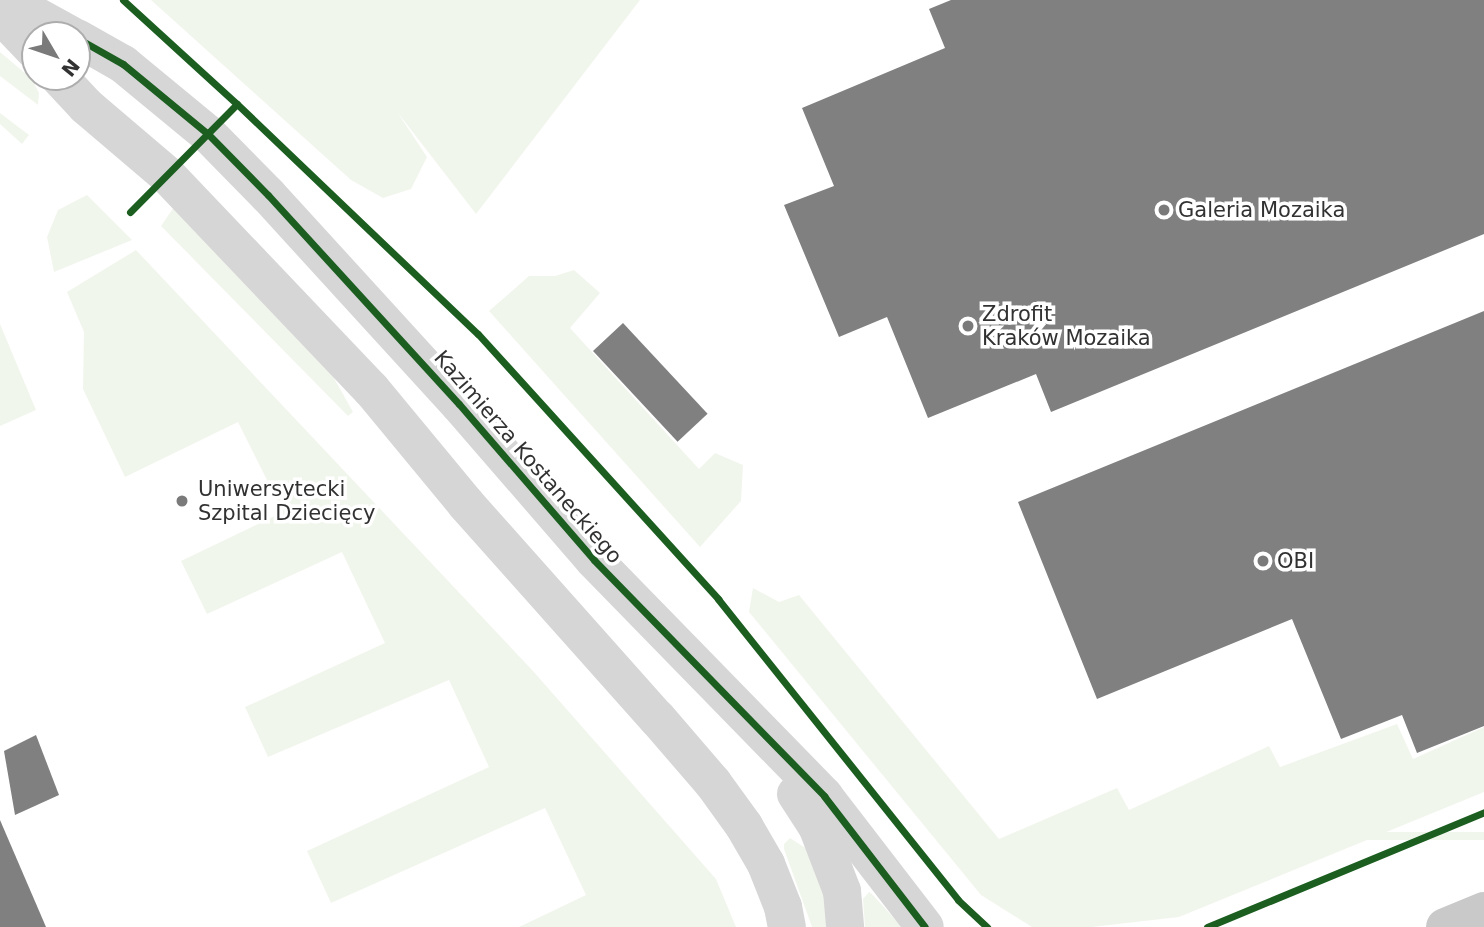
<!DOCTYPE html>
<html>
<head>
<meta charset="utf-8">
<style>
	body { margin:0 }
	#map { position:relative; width:1484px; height:927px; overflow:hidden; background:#fff; font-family:"DejaVu Sans",sans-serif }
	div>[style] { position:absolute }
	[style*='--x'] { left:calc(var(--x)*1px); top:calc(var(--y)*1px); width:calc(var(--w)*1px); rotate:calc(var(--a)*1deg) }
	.green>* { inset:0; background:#f1f6ed; transform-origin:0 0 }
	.building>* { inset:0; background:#808080; transform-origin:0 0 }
	.minor>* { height:38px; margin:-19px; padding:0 19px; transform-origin:19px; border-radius:19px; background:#d6d6d6 }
	.primary>* { height:38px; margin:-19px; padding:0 19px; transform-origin:19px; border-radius:19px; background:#c9c9c9 }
	.cycleway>* { height:7px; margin:-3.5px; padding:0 3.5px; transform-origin:3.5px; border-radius:3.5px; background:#1b5e20 }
	.dots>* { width:19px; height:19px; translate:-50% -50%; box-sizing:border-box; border:4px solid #fff; border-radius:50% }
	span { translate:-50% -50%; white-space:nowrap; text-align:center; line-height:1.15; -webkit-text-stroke:7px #fff; paint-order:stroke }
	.poi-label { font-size:21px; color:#323232 }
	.left { translate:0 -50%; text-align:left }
	.street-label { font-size:21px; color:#323232 }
	.north { position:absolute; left:21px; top:21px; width:70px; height:70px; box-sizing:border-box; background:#fff; border:2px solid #adadad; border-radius:50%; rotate:129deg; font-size:19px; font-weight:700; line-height:28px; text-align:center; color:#323232 }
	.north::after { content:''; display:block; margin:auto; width:24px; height:32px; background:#7a7a7a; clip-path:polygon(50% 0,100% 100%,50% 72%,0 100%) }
</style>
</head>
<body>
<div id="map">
	<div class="green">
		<i style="clip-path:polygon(151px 0,640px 0,476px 214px,398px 113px,427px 157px,411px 189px,383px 198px,351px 180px)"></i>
		<i style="clip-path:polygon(0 52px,32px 79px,39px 93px,38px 105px,0 76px)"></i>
		<i style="clip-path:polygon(0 113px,29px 135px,22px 144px,0 124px)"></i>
		<i style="clip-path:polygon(87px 195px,132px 240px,54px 272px,47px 237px,58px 210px)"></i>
		<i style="clip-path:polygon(174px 207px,316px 346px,353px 412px,348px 416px,161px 226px)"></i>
		<i style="clip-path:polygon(136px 250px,533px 671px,716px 879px,736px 927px,519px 927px,586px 895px,545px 808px,331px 903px,307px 851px,489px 767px,449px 680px,268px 757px,245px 707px,385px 643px,342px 552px,207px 614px,181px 561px,283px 512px,238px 422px,125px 477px,83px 389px,84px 332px,67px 292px)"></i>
		<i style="clip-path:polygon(574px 270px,600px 293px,570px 328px,699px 469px,715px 453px,743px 465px,741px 501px,700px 547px,489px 311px,529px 276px,555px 276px)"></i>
		<i style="clip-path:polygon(0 324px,36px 410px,0 426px)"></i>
		<i style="clip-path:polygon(753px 588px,779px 602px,799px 595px,999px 839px,1117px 788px,1129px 810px,1269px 746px,1280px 767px,1397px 724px,1413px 759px,1484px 727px,1484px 792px,1179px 917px,1092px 927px,1032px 927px,981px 895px,749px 612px)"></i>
		<i style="left:1484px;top:832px;width:8px;height:244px;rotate:90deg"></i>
		<i style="clip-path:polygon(790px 838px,807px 849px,820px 878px,831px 927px,812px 927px,784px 849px,784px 844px)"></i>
		<i style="clip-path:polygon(869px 892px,872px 894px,902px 927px,865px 927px,863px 899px)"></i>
	</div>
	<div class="building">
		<i style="clip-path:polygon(951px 0,1484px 0,1484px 234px,1051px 412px,1036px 374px,928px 418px,887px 317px,839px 337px,784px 205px,834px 186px,802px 108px,945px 48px,929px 9px)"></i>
		<i style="clip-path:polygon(1484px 311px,1484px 726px,1417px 753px,1402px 715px,1341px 739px,1292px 619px,1097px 699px,1018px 502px)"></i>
		<i style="left:623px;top:323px;width:124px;height:41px;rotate:47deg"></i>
		<i style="clip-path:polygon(36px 735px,59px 795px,15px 815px,4px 751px)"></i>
		<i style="clip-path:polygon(0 820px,46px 927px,0 927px)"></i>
	</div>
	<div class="minor">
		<i style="--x:7;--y:0;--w:73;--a:28.7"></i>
		<i style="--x:0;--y:14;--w:51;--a:46.6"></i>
		<i style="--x:77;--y:38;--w:53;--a:29.5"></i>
		<i style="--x:123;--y:64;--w:110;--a:39.5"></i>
		<i style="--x:208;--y:134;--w:86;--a:45.5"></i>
		<i style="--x:268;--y:195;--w:283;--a:47.6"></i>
		<i style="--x:459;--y:404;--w:206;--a:49.1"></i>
		<i style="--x:594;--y:560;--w:330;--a:45.7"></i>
		<i style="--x:824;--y:796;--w:165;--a:52.4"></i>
		<i style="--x:59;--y:77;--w:40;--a:47"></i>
		<i style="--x:86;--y:106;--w:106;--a:40.4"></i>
		<i style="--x:167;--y:175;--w:296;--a:46.4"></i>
		<i style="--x:371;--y:389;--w:149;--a:50.4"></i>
		<i style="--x:466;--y:504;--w:287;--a:48.3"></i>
		<i style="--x:657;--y:718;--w:86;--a:49.3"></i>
		<i style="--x:713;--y:783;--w:53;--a:54.2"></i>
		<i style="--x:744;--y:826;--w:44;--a:59.9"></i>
		<i style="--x:766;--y:864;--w:46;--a:68.4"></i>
		<i style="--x:783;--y:907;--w:20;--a:79"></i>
		<i style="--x:796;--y:794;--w:38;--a:57"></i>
		<i style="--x:817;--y:826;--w:70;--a:69"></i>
		<i style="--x:842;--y:891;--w:36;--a:85"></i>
	</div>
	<div class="primary">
		<i style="--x:1445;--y:927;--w:42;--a:-22.3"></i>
	</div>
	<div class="cycleway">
		<i style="--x:123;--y:0;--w:154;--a:42.4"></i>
		<i style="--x:237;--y:104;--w:333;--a:43.7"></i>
		<i style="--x:478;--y:334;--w:358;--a:47.8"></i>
		<i style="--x:718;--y:599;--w:385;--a:51.4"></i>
		<i style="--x:958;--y:900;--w:40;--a:43"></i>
		<i style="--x:77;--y:38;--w:53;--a:29.5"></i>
		<i style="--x:123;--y:64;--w:110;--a:39.5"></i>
		<i style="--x:208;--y:134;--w:86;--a:45.5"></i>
		<i style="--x:268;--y:195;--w:283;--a:47.6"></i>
		<i style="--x:459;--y:404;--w:206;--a:49.1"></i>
		<i style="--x:594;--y:560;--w:330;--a:45.7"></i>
		<i style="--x:824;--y:796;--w:165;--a:52.4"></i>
		<i style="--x:130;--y:212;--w:152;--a:-45.3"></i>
		<i style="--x:1207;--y:927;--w:300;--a:-22.5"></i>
	</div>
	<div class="dots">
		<i style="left:1164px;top:210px;background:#7a7a7a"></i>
		<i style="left:968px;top:326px;background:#7a7a7a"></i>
		<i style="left:182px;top:501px;background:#7a7a7a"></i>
		<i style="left:1263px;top:561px;background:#7a7a7a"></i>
	</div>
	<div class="poi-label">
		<span class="left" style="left:1178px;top:210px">Galeria Mozaika</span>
		<span class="left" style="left:982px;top:326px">Zdrofit<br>Kraków Mozaika</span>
		<span class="left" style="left:198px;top:501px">Uniwersytecki<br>Szpital Dziecięcy</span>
		<span class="left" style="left:1277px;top:561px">OBI</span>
	</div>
	<div class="street-label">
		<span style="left:528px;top:457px;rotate:49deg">Kazimierza Kostaneckiego</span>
	</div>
	<div class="north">N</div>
</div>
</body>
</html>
